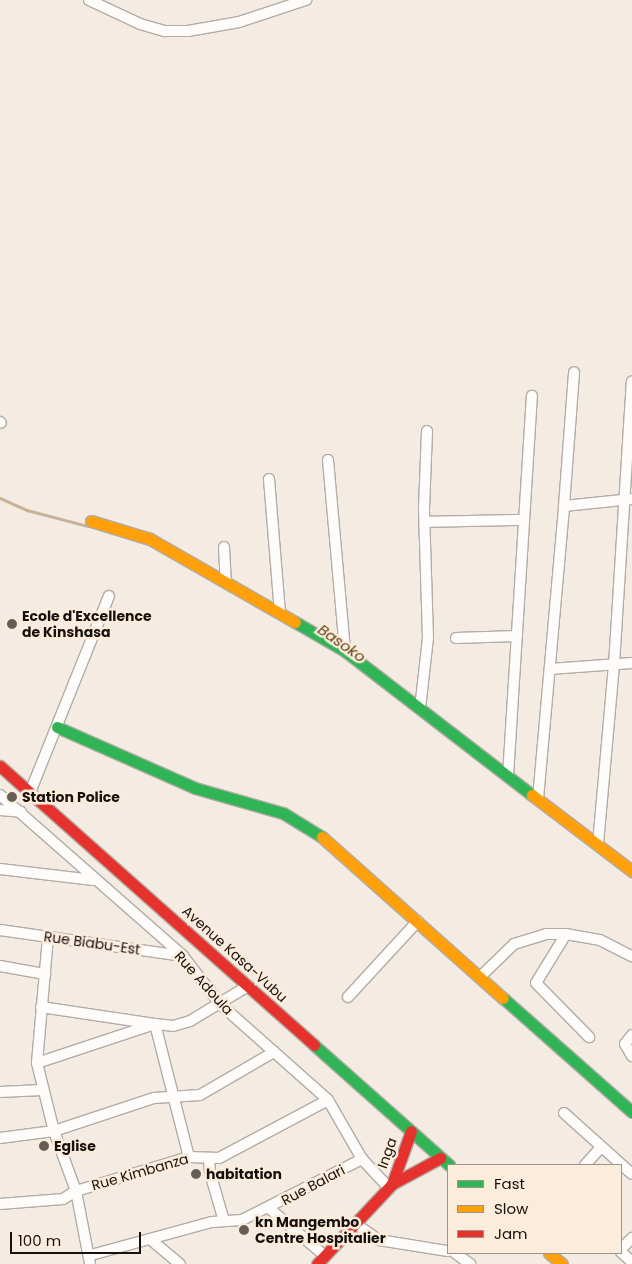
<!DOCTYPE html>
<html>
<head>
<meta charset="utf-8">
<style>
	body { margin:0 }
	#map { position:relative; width:632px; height:1264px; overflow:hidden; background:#f4ece3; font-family:Poppins,sans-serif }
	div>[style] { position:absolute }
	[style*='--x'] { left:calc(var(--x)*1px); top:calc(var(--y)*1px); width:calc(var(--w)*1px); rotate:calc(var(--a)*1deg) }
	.stream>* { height:2.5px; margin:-1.25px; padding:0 1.25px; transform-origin:1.25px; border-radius:1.25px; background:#c9b197 }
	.roads { filter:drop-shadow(1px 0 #b2aca5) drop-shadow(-1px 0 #b2aca5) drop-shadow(0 1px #b2aca5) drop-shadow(0 -1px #b2aca5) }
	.street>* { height:10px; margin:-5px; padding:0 5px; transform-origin:5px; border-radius:5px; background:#fdfcfb }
	.fast>* { height:11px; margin:-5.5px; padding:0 5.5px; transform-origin:5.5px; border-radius:5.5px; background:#30b455 }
	.slow>* { height:11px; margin:-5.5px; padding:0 5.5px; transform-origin:5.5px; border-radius:5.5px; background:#ff9f0a }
	.jam>* { height:11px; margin:-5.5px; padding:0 5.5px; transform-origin:5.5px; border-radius:5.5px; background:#e5322d }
	.dots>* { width:14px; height:14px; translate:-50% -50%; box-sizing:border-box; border:2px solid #fbecdc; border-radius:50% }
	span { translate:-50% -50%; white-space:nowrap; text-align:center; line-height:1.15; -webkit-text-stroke:5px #fbecdc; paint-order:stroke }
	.poi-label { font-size:14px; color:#16110c; font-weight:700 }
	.left { translate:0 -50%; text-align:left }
	.street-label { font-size:14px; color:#16110c }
	.water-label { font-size:15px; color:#5e3d14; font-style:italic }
	.legend { position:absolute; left:447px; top:1164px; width:175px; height:90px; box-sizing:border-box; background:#fbecdc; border:1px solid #9f9489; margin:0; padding:6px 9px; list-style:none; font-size:15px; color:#16110c }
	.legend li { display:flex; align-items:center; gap:10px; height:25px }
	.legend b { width:25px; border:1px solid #9f9489 }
	.scale { position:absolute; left:10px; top:1232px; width:131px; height:22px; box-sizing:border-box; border:2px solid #16110c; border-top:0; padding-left:6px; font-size:15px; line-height:18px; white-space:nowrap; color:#16110c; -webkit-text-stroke:4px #fbecdc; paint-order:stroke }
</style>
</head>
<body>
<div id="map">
	<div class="stream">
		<i style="--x:0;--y:498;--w:30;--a:24"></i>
		<i style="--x:27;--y:510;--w:63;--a:14.7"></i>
	</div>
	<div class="roads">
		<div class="street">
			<i style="--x:89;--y:0;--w:56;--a:25.2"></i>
			<i style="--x:140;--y:24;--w:26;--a:16"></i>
			<i style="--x:165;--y:31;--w:23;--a:0"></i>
			<i style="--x:188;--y:31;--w:52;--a:-10"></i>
			<i style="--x:239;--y:22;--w:71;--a:-18.2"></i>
			<i style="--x:0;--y:422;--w:1;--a:45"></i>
			<i style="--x:328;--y:460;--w:192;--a:84.9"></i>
			<i style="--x:269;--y:479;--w:134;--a:85.3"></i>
			<i style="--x:564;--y:506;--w:134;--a:-85.7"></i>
			<i style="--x:425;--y:522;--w:97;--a:-1.2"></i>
			<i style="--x:224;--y:547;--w:34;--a:87"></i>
			<i style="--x:456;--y:638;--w:61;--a:-1.9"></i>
			<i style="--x:550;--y:669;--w:82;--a:-4.2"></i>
			<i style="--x:420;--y:709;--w:71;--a:-83.6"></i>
			<i style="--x:428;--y:638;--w:129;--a:-91.8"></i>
			<i style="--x:424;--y:509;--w:78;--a:-87.8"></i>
			<i style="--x:508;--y:776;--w:381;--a:-86.4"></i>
			<i style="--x:31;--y:790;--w:209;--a:-68.1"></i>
			<i style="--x:0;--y:795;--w:244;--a:41.3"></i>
			<i style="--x:183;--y:956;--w:61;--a:52.4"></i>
			<i style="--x:220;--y:1004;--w:144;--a:41.6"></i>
			<i style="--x:328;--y:1100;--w:68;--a:60"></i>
			<i style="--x:362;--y:1159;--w:40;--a:47"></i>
			<i style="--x:538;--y:799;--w:294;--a:-84.9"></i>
			<i style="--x:564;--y:506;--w:68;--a:-5.9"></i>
			<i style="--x:0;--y:810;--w:21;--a:5"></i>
			<i style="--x:598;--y:844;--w:180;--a:-84.9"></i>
			<i style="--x:614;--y:665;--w:284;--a:-86.4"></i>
			<i style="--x:0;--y:869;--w:94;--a:6.7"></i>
			<i style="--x:0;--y:930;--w:184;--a:8.1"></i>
			<i style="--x:566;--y:934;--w:57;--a:121.5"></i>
			<i style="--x:536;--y:983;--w:76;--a:45.5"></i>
			<i style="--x:48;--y:937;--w:126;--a:95"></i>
			<i style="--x:37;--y:1063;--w:70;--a:76"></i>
			<i style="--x:54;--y:1131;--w:64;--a:69.9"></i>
			<i style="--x:76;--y:1191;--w:74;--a:79.1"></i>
			<i style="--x:0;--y:966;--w:46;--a:10.1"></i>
			<i style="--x:481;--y:976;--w:46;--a:-44.1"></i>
			<i style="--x:514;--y:944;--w:34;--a:-17"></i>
			<i style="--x:546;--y:934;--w:20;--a:0"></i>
			<i style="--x:566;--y:934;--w:35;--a:10"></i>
			<i style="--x:600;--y:940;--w:36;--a:27"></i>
			<i style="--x:348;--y:997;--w:103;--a:-47.4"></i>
			<i style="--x:41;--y:1007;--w:115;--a:8.5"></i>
			<i style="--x:155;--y:1024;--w:137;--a:75.7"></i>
			<i style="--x:632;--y:1035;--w:11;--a:128"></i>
			<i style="--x:625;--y:1044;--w:14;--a:60"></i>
			<i style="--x:37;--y:1063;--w:124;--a:-18.3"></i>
			<i style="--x:155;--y:1024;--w:18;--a:6"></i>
			<i style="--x:173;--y:1026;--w:18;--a:-16"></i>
			<i style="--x:190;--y:1021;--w:68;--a:-31.1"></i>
			<i style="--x:0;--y:1092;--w:42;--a:-2.7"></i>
			<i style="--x:564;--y:1113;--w:91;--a:41.9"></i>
			<i style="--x:0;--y:1138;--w:54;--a:-7.4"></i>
			<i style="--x:54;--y:1131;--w:105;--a:-18.3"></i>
			<i style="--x:154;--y:1098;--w:46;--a:-3.7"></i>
			<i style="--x:200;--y:1095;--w:86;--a:-30.2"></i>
			<i style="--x:209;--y:1158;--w:15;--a:86"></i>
			<i style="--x:210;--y:1173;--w:50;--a:73.7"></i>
			<i style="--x:585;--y:1165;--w:24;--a:-48"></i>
			<i style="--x:0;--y:1204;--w:63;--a:-4.5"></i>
			<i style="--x:63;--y:1199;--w:15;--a:-32"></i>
			<i style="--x:76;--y:1191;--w:118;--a:-16.7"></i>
			<i style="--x:189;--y:1157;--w:30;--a:2"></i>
			<i style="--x:219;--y:1158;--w:123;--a:-28"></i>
			<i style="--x:270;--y:1209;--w:72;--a:40.5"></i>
			<i style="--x:356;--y:1224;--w:28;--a:35"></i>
			<i style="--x:379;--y:1240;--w:70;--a:9.1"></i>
			<i style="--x:150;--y:1239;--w:39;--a:40"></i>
			<i style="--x:621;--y:1249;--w:16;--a:-45"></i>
			<i style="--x:621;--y:1252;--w:15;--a:42"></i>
			<i style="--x:455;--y:1253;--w:19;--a:36"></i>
			<i style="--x:91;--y:1255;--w:125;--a:-15.3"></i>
			<i style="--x:212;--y:1222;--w:30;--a:-4"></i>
			<i style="--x:242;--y:1220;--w:135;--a:-26.9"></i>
		</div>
		<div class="fast">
			<i style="--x:295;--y:622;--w:58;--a:30.1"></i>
			<i style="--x:345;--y:651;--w:236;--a:37.6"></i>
			<i style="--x:57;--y:727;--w:151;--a:23.8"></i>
			<i style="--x:195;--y:788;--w:91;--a:15.9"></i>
			<i style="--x:283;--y:813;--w:46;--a:31.6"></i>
			<i style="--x:503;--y:998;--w:172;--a:41.5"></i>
			<i style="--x:314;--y:1045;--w:181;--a:41.6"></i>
		</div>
		<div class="slow">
			<i style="--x:91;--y:521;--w:62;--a:17"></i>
			<i style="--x:150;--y:539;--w:167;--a:29.8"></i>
			<i style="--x:532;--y:795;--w:126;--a:37.2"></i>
			<i style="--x:322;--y:837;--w:242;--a:41.7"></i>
			<i style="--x:549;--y:1253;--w:17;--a:40"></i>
		</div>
		<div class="jam">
			<i style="--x:0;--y:766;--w:420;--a:41.6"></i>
			<i style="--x:392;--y:1184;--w:56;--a:-70.3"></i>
			<i style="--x:317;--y:1264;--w:110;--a:-46.8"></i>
			<i style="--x:392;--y:1184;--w:55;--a:-28.4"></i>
		</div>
	</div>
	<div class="dots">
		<i style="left:12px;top:624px;background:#645e57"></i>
		<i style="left:12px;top:797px;background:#645e57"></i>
		<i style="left:44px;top:1146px;background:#645e57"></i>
		<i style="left:196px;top:1174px;background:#645e57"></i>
		<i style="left:244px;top:1230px;background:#645e57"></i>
	</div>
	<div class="poi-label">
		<span class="left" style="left:22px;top:624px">Ecole d'Excellence<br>de Kinshasa</span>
		<span class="left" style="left:22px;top:797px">Station Police</span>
		<span class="left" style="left:54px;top:1146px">Eglise</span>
		<span class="left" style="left:206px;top:1174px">habitation</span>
		<span class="left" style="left:255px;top:1230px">kn Mangembo<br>Centre Hospitalier</span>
	</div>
	<div class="street-label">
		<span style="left:92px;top:943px;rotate:8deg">Rue Biabu-Est</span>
		<span style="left:235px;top:954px;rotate:42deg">Avenue Kasa-Vubu</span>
		<span style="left:204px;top:983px;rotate:48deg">Rue Adoula</span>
		<span style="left:387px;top:1153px;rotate:-70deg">Inga</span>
		<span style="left:140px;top:1172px;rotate:-16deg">Rue Kimbanza</span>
		<span style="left:313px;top:1185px;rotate:-28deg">Rue Balari</span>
	</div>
	<div class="water-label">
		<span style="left:342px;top:643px;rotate:35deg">Basoko</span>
	</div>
	<ul class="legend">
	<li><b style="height:6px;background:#30b455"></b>Fast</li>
	<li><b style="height:6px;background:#ff9f0a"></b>Slow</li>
	<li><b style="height:6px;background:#e5322d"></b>Jam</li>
	</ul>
	<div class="scale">100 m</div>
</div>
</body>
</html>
